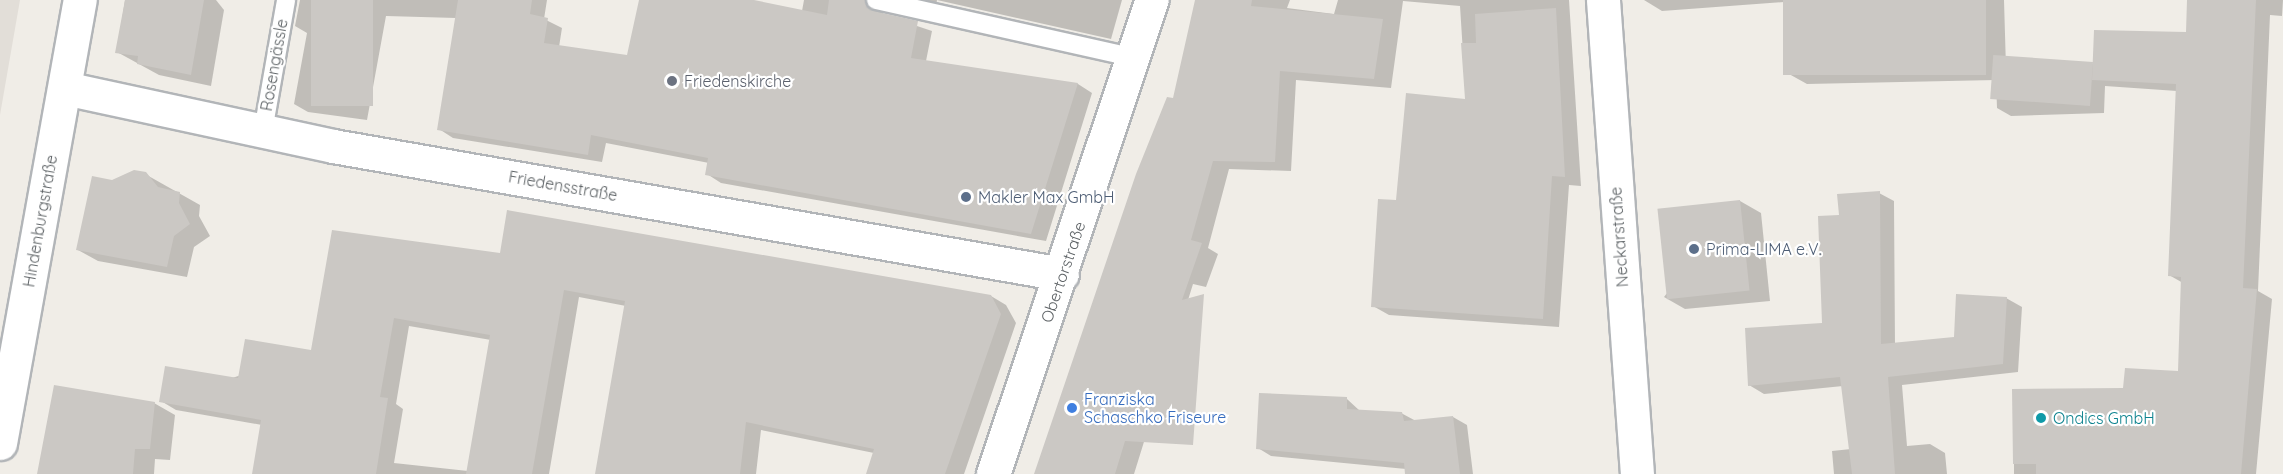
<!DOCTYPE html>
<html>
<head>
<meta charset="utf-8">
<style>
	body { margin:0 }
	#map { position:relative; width:2283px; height:474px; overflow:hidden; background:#f0ede7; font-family:Quicksand,sans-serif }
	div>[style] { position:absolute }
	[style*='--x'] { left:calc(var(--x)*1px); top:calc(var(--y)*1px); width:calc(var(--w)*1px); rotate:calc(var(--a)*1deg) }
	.education>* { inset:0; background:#e2ded8 }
	.shadow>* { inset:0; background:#0003 }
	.building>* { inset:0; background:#cbc8c4; transform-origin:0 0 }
	.roads { filter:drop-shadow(2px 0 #b2b5b8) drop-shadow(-2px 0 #b2b5b8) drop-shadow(0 2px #b2b5b8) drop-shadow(0 -2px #b2b5b8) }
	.service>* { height:18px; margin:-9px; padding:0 9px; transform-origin:9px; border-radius:9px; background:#fff }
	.minor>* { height:33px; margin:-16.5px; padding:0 16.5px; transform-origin:16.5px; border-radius:16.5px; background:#fff }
	.tertiary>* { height:33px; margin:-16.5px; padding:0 16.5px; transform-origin:16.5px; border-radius:16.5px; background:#fff }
	.dots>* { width:16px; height:16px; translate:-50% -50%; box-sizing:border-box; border:3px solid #fff; border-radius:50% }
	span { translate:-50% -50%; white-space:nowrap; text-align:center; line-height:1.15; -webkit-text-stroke:4.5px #fff; paint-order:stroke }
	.street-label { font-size:16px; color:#5e6366 }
	.worship-label { font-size:16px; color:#5b616d }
	.left { translate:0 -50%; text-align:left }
	.service-label { font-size:16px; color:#4e5e75 }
	.shop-label { font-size:16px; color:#366cbe }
	.culture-label { font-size:16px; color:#0d838f }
</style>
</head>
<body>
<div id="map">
	<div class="education">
		<i style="clip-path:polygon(0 0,20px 0,0 115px)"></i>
	</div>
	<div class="shadow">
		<i style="clip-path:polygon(125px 0,216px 0,224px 10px,211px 86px,159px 75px,117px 52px)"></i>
		<i style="clip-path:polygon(300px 0,547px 0,544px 19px,562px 28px,559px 47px,628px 57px,641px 0,746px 0,802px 11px,804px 0,885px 0,879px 6px,884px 15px,932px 31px,926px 61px,1078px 84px,1092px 93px,1046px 241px,721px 183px,707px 174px,709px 163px,606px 143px,602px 162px,453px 138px,439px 129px,456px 18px,386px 16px,367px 120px,308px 112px,294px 104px,307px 33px,295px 26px)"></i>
		<i style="clip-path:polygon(906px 0,937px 0,936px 6px)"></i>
		<i style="clip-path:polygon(937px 0,1122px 0,1111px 39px)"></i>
		<i style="clip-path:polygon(1196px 0,1290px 0,1287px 8px,1334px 14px,1338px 0,1569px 0,1581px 186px,1569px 185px,1559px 327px,1389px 315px,1373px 306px,1398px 201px,1466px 101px,1460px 6px,1403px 1px,1391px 88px,1296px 80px,1291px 171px,1229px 169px,1208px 248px,1218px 254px,1206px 287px,1193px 284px,1134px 474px,1038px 474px,1175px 99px)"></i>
		<i style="clip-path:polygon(1644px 0,2004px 0,2006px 68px,2092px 64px,2187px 33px,2189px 0,2283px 0,2282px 16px,2270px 15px,2258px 291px,2272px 299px,2256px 474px,2014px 474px,2014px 390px,2125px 390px,2179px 373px,2183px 283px,2169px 275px,2177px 91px,2105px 86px,2104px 113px,2011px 116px,1997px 108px,1996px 80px,1807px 84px,1789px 74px,1784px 2px,1662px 11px)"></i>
		<i style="clip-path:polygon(145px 174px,200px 205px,199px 216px,210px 236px,194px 247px,187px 277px,98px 261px,78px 250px,112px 181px)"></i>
		<i style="clip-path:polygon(1879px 193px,1894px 201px,1895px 345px,1956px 338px,2006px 298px,2022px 307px,2018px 372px,1902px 385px,1907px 446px,1930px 444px,1945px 453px,1947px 474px,1834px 474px,1832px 451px,1851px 449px,1843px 386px,1764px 394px,1749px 385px,1824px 324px,1840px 216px)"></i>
		<i style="clip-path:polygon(1740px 201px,1761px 213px,1770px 301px,1685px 309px,1664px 297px)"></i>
		<i style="clip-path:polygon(evenodd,501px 255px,991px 296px,1006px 305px,1016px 323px,964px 474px,867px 474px,874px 453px,761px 430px,756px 474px,597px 474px,626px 306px,579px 297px,549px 474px,254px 474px,262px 425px,176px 410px,161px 401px,312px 352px,501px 255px,409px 326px,491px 340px,468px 471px,394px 463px,403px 409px,396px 404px,409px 326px)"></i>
		<i style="clip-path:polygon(1347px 399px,1360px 411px,1401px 413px,1416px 421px,1453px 417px,1467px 425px,1473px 474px,1406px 474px,1406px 469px,1271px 456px,1258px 448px)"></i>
		<i style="clip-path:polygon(154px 403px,175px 415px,170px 460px,155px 459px,154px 474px,39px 474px)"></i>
	</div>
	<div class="building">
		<i style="clip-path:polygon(125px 0,204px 0,191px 75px,137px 64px,138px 56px,115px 53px)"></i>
		<i style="left:311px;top:0;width:62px;height:106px"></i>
		<i style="clip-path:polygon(458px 0,532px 0,530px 14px,548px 18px,544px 43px,627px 55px,639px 0,754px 0,827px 15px,829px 0,865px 0,873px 11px,918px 21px,911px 58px,1078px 83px,1031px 234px,705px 175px,708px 158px,591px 135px,588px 155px,437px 130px)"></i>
		<i style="clip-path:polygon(1195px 0,1252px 0,1251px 6px,1383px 19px,1374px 79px,1280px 71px,1275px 162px,1213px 161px,1191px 240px,1202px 243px,1182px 300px,1204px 294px,1193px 445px,1125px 441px,1115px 474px,1034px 474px,1136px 174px,1167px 97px,1173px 98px)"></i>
		<i style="left:1783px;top:0;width:203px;height:75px"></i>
		<i style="clip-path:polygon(2187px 0,2256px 0,2243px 288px,2257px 289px,2241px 474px,2036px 474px,2036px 464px,2013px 464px,2012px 389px,2123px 388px,2125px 368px,2178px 371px,2181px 277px,2168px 276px,2176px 84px,2092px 80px,2094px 30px,2186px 32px)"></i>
		<i style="clip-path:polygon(1556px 8px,1565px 177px,1552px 176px,1543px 319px,1371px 307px,1378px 199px,1396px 200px,1406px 93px,1465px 99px,1461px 43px,1476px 43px,1475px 14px)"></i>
		<i style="left:2093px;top:62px;width:44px;height:100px;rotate:94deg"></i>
		<i style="clip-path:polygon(134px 170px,146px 172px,158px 187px,180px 192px,179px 203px,190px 224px,174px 236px,167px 267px,76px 250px,92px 176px,112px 180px)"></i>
		<i style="clip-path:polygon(1880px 191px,1881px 344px,1954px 337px,1956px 294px,2007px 297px,2003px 364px,1888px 377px,1895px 474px,1852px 474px,1840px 377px,1748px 386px,1745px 328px,1822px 323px,1818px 216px,1839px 215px,1837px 194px)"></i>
		<i style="left:1740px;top:200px;width:91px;height:83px;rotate:84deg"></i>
		<i style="clip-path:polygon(507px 210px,991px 295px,1001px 314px,945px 474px,866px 474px,874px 449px,746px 422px,740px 474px,595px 474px,625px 301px,564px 290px,532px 474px,466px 474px,490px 335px,394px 318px,380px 397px,388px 398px,376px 474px,252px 474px,261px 420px,159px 402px,165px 366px,238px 378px,245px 339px,311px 350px,332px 230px,500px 253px)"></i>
		<i style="clip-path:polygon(54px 385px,155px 402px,150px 449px,135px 449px,133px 474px,37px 474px)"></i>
		<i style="clip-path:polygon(1259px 393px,1347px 397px,1347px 409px,1402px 412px,1404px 421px,1453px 416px,1460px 474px,1405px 474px,1404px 463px,1256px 449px)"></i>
	</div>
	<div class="roads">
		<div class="service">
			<i style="--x:876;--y:0;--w:265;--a:12.6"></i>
			<i style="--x:263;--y:131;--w:133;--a:-80"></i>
		</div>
		<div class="minor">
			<i style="--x:65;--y:88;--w:274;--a:12.2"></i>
			<i style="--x:333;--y:146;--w:740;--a:9.96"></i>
			<i style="--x:0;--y:443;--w:450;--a:-79.8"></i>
			<i style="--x:993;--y:474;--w:500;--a:-71.5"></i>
		</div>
		<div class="tertiary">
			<i style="--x:1603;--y:0;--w:475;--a:85.9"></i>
		</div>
	</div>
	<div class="dots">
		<i style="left:672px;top:81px;background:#6b7280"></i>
		<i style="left:966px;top:197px;background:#5c6f8a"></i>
		<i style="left:1694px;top:249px;background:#5c6f8a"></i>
		<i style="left:1072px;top:408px;background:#3f7fe0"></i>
		<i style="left:2041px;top:418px;background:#0f9aa8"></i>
	</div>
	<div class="street-label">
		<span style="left:274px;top:65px;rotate:-80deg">Rosengässle</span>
		<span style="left:563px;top:186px;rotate:10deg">Friedensstraße</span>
		<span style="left:40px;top:221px;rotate:-80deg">Hindenburgstraße</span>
		<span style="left:1619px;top:237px;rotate:-94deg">Neckarstraße</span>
		<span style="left:1063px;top:272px;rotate:-71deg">Obertorstraße</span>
	</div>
	<div class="worship-label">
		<span class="left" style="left:684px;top:81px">Friedenskirche</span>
	</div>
	<div class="service-label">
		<span class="left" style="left:978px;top:197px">Makler Max GmbH</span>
		<span class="left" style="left:1706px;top:249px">Prima-LIMA e.V.</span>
	</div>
	<div class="shop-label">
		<span class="left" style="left:1084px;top:408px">Franziska<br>Schaschko Friseure</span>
	</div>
	<div class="culture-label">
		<span class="left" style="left:2053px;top:418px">Ondics GmbH</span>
	</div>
</div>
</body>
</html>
